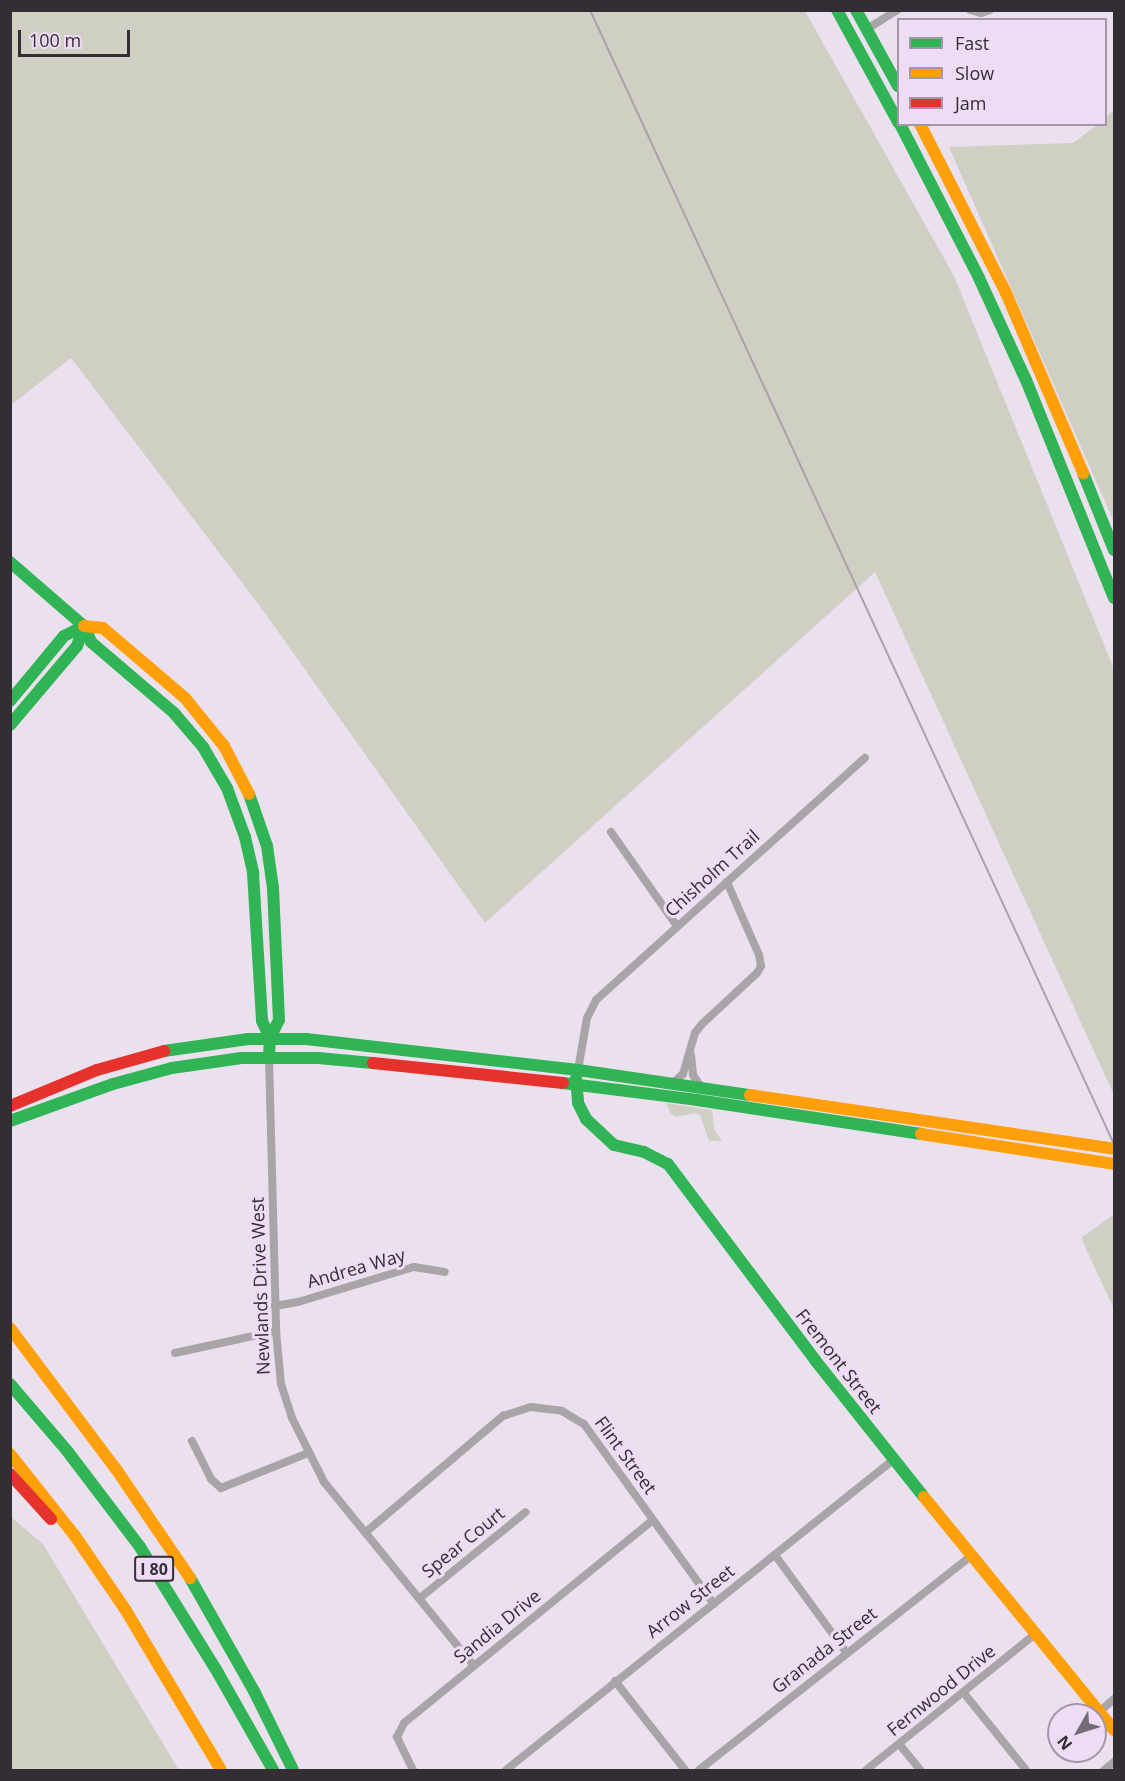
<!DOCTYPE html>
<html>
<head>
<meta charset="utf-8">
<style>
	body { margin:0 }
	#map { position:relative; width:1125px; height:1781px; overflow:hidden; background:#ebe1ee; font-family:"Open Sans",sans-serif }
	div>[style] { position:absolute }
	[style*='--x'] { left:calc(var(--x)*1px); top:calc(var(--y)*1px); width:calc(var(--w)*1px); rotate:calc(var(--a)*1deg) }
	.green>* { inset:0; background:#d0cfc4 }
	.street>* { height:8px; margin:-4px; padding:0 4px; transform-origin:4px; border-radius:4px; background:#aaa4a8 }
	.fast>* { height:12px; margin:-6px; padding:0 6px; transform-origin:6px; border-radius:6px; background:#30b455 }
	.slow>* { height:12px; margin:-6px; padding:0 6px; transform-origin:6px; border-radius:6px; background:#ff9f0a }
	.jam>* { height:12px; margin:-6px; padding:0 6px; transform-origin:6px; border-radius:6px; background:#e5322d }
	.rail>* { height:2px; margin:-1px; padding:0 1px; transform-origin:1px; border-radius:1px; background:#a9a2a8 }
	span { translate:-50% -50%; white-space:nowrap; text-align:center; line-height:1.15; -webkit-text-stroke:6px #eedbf4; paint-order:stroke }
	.shield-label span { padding:2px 4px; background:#eedbf4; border:2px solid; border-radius:4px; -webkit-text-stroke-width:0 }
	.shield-label { font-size:16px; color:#342d36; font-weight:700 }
	.street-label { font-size:18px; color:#342d36 }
	.frame { position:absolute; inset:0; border:12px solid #342d36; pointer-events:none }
	.legend { position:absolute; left:897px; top:18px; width:210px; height:108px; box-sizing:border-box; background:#eedbf4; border:2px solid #a495a8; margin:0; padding:8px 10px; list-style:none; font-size:18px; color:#342d36 }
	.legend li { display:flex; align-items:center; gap:12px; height:30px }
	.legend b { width:30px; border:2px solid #a495a8 }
	.north { position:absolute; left:1047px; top:1703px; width:60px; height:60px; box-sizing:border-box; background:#eedbf4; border:2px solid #a495a8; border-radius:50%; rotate:231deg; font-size:16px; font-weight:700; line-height:24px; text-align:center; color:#342d36 }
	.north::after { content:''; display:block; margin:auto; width:21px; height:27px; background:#746c76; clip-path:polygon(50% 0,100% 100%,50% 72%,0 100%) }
	.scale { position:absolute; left:18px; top:30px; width:112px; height:27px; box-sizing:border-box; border:3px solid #342d36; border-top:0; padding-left:8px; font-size:18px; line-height:21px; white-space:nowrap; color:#342d36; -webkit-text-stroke:4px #eedbf4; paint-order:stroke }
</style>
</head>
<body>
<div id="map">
	<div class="green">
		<i style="clip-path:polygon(11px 10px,805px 11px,954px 276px,1114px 669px,1114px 1095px,875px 572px,485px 923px,262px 609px,71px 358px,11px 405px)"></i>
		<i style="clip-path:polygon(1114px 110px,1114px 522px,949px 147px,1073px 143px,1097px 125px,1106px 124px,1106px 117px)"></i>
		<i style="clip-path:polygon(666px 1103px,712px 1110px,714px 1129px,722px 1141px,709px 1141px,700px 1115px,696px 1113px,676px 1117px,671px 1114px)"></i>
		<i style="clip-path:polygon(1114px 1214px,1114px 1309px,1081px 1238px)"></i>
		<i style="clip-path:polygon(11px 1517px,43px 1544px,179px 1770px,11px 1770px)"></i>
	</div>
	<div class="street">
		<i style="--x:970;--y:10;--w:11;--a:15"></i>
		<i style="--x:981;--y:13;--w:9;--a:-18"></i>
		<i style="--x:867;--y:29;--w:36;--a:-32"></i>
		<i style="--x:611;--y:832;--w:115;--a:54.9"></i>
		<i style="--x:691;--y:1055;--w:20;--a:84"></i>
		<i style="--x:693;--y:1075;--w:14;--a:56"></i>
		<i style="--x:269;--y:1057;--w:274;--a:88.5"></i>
		<i style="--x:276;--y:1331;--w:53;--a:84.6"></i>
		<i style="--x:281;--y:1384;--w:36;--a:72"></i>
		<i style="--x:292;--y:1418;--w:72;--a:63.4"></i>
		<i style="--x:324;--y:1482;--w:237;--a:50.8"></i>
		<i style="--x:578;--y:1070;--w:53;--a:-80.2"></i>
		<i style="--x:587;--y:1018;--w:20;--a:-63"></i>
		<i style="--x:596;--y:1000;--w:362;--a:-42"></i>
		<i style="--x:673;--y:1083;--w:13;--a:-42"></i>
		<i style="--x:683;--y:1074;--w:43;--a:-73.7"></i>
		<i style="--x:695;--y:1033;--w:11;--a:-52"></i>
		<i style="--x:702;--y:1024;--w:75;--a:-42.8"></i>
		<i style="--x:757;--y:973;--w:8;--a:-60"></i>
		<i style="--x:761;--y:966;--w:11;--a:-100"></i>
		<i style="--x:759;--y:955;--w:80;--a:-113.7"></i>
		<i style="--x:275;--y:1306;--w:23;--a:-10"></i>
		<i style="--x:298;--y:1302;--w:121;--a:-16.8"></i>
		<i style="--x:414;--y:1267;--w:31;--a:9"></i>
		<i style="--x:175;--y:1353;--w:103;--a:-12.3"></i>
		<i style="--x:192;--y:1441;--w:42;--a:63.4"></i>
		<i style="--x:211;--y:1479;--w:13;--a:42"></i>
		<i style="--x:221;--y:1488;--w:94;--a:-21.9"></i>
		<i style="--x:366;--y:1532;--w:180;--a:-40.3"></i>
		<i style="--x:503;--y:1416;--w:29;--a:-18"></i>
		<i style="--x:531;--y:1407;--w:31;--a:7"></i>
		<i style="--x:562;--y:1411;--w:26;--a:31"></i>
		<i style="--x:584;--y:1424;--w:222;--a:54.2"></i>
		<i style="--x:775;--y:1555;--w:120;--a:53.8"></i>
		<i style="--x:420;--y:1598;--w:136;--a:-39.1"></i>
		<i style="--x:615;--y:1681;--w:113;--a:51.8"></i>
		<i style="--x:963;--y:1692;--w:100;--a:51.1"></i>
		<i style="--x:1099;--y:1712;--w:20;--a:-41"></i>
		<i style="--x:900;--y:1745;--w:32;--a:51"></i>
		<i style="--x:413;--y:1770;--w:37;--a:-116"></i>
		<i style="--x:397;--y:1737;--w:16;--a:-63"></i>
		<i style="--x:404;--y:1723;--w:321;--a:-39.2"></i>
		<i style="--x:506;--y:1770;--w:497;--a:-38.7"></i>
		<i style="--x:699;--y:1770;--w:346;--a:-38.2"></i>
		<i style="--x:866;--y:1770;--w:217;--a:-38.8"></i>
		<i style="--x:1104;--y:1770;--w:13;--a:-39"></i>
	</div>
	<div class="fast">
		<i style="--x:837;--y:10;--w:128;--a:61.4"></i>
		<i style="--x:856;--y:10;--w:87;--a:61.1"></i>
		<i style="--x:900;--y:124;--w:173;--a:62.8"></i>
		<i style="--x:979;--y:278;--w:112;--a:65.3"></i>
		<i style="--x:1026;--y:380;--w:235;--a:68"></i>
		<i style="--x:1083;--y:473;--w:83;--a:68.1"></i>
		<i style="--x:10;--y:562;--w:98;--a:40.9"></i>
		<i style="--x:84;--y:626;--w:17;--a:66"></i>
		<i style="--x:91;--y:642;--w:109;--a:40.5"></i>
		<i style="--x:174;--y:713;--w:45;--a:49.5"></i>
		<i style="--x:203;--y:747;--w:48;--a:59.7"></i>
		<i style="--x:227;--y:788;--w:52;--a:69.8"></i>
		<i style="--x:245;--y:837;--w:37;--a:77"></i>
		<i style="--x:253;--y:873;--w:148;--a:86.5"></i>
		<i style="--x:262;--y:1021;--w:19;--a:65"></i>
		<i style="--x:270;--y:1038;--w:19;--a:93"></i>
		<i style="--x:10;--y:701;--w:85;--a:-50.3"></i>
		<i style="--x:64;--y:636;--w:22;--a:-27"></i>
		<i style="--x:10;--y:725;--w:104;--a:-49.7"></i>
		<i style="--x:77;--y:646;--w:21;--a:-71"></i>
		<i style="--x:249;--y:794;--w:55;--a:70.9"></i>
		<i style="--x:267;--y:846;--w:42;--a:81.9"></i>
		<i style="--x:273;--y:888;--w:132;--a:87.4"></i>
		<i style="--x:279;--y:1020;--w:20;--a:117"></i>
		<i style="--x:164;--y:1051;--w:85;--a:-8.1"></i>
		<i style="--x:248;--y:1039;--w:58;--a:0"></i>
		<i style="--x:306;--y:1039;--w:274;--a:6.5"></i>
		<i style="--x:578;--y:1070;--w:174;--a:8.3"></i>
		<i style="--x:576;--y:1078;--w:25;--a:85"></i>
		<i style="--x:578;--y:1103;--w:18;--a:63"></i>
		<i style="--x:586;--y:1119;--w:38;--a:43"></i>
		<i style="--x:614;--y:1145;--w:31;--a:13"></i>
		<i style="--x:644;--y:1152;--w:27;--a:27"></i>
		<i style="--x:668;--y:1164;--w:245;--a:53.1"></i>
		<i style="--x:815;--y:1360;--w:175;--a:51.5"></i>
		<i style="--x:563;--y:1083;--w:135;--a:7.2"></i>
		<i style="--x:697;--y:1100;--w:227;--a:8.6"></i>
		<i style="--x:10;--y:1121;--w:109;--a:-19.8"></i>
		<i style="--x:113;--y:1084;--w:61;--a:-15.2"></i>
		<i style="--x:172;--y:1068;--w:70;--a:-8.2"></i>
		<i style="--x:241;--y:1058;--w:77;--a:0"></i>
		<i style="--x:318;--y:1058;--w:55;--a:5.2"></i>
		<i style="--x:10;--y:1384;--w:89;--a:49.5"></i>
		<i style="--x:68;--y:1452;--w:119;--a:52.8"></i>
		<i style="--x:140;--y:1547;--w:148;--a:58.2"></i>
		<i style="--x:218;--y:1673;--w:112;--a:60.4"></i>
		<i style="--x:190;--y:1578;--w:130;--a:60.5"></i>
		<i style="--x:254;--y:1691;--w:88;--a:63.7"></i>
	</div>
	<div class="slow">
		<i style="--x:920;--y:124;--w:190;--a:63"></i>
		<i style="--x:1006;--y:293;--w:196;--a:66.8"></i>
		<i style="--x:84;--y:626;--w:19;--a:6"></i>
		<i style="--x:103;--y:628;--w:108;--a:40.5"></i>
		<i style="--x:185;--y:698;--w:62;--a:50.9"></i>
		<i style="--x:224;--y:746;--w:54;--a:62.5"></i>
		<i style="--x:750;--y:1095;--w:368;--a:8.4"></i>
		<i style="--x:921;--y:1134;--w:195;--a:8.8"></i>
		<i style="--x:10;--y:1328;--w:176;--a:53.1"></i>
		<i style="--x:116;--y:1469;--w:132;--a:55.8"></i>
		<i style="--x:10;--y:1454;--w:105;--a:51.6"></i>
		<i style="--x:75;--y:1536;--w:88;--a:55.6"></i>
		<i style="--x:125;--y:1609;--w:187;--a:59.2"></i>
		<i style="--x:924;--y:1497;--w:301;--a:50.8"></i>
	</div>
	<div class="jam">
		<i style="--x:373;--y:1063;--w:191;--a:6"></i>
		<i style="--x:10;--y:1106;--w:94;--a:-22.5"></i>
		<i style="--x:97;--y:1070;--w:70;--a:-15.8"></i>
		<i style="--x:10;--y:1474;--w:61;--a:47.7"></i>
	</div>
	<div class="rail">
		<i style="--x:590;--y:10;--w:1249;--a:65.2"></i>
	</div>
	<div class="shield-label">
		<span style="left:154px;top:1569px">I 80</span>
	</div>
	<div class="street-label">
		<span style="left:712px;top:873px;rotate:-42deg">Chisholm Trail</span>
		<span style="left:356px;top:1268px;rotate:-16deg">Andrea Way</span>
		<span style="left:260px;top:1286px;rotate:-92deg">Newlands Drive West</span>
		<span style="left:839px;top:1361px;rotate:52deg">Fremont Street</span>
		<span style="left:626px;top:1455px;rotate:54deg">Flint Street</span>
		<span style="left:463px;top:1542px;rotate:-39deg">Spear Court</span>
		<span style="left:690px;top:1601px;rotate:-38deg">Arrow Street</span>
		<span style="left:497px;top:1626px;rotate:-39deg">Sandia Drive</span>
		<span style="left:824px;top:1650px;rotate:-38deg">Granada Street</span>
		<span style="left:941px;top:1690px;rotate:-39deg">Fernwood Drive</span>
	</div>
	<div class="frame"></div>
	<ul class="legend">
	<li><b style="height:8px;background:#30b455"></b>Fast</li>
	<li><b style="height:8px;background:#ff9f0a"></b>Slow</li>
	<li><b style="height:8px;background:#e5322d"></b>Jam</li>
	</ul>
	<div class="north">N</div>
	<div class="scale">100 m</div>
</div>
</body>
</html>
